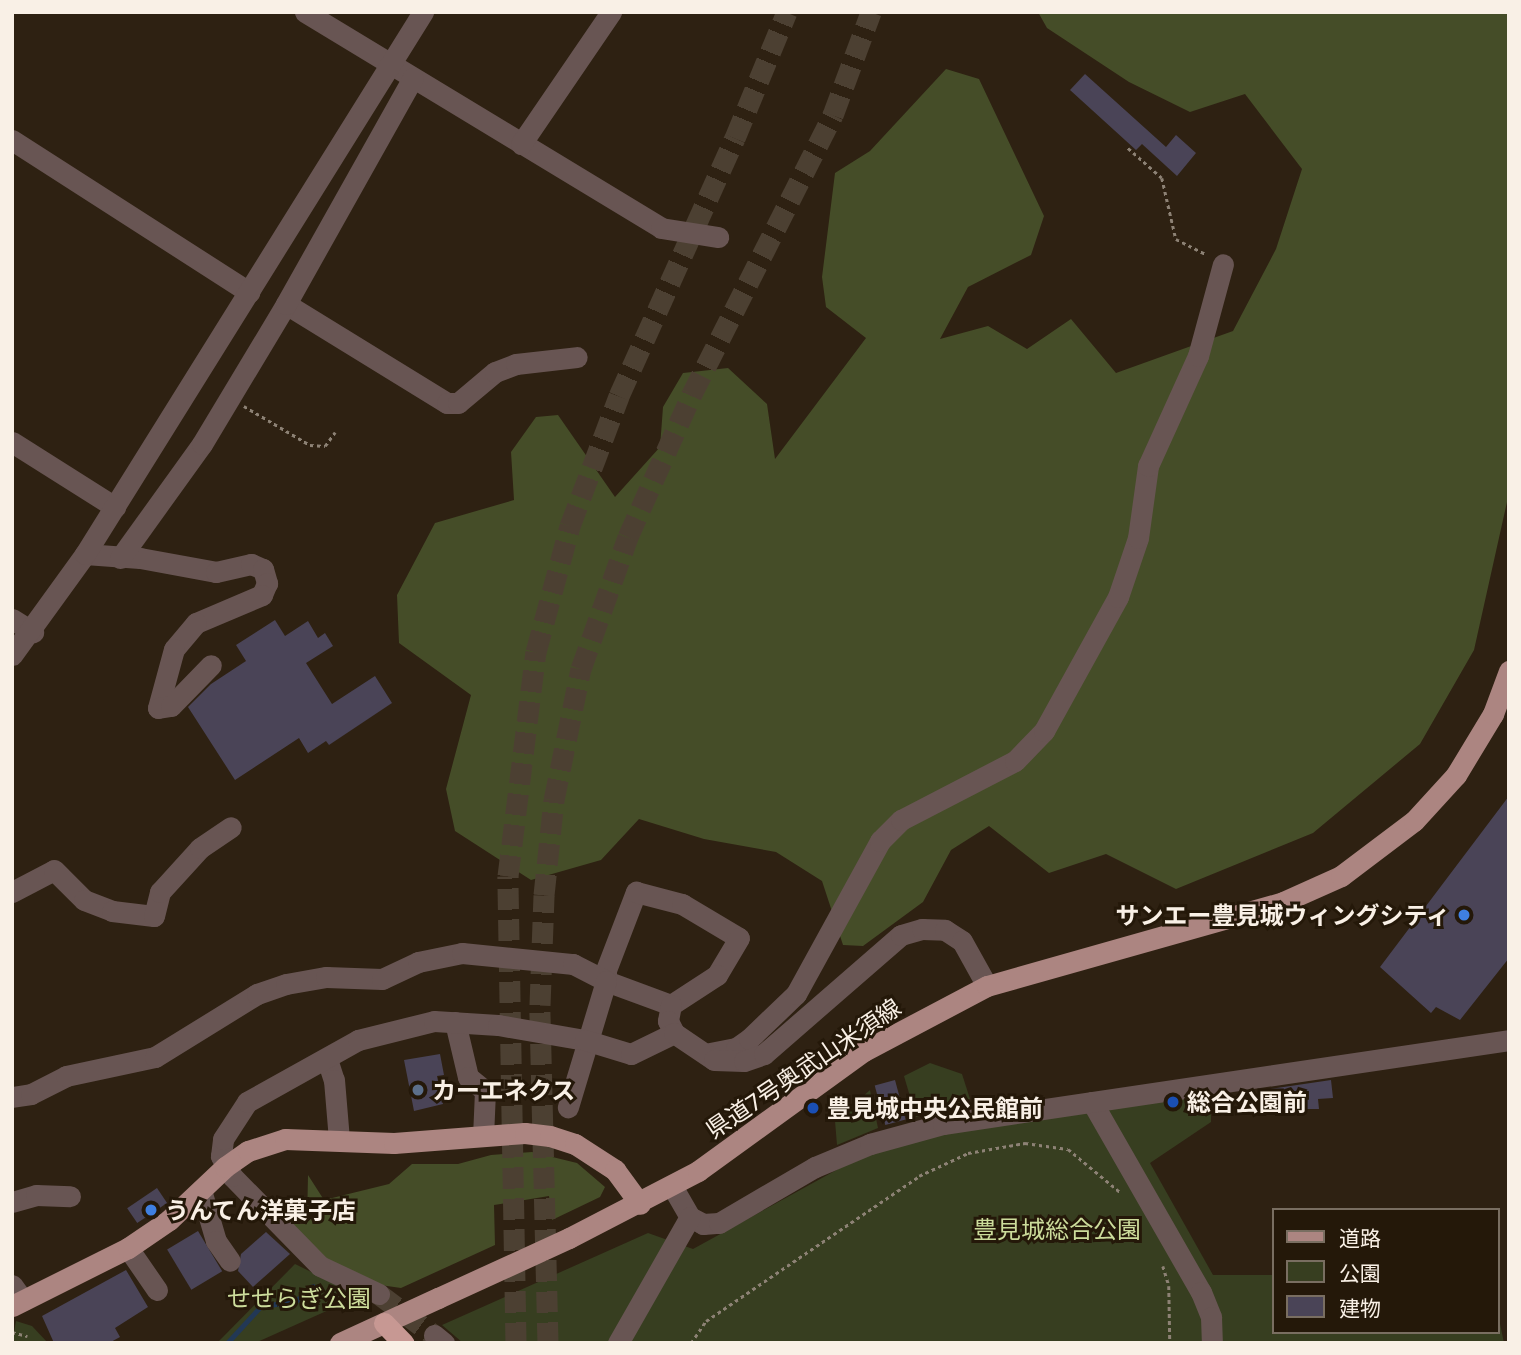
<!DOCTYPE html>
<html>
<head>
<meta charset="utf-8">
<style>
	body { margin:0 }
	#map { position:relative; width:1521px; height:1355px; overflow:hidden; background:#2e2112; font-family:Commissioner,"Noto Sans JP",sans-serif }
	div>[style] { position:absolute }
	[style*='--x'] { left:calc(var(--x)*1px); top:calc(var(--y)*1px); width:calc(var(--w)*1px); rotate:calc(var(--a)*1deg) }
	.green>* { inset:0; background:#373e20 }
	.forest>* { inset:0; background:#454d28 }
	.stream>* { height:5px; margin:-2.5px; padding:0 2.5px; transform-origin:2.5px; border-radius:2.5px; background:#223855 }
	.building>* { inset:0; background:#4a4457; transform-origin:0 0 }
	.minor-tunnel>* { height:21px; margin-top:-10.5px; transform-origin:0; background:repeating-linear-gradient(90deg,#4c4032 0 21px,transparent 0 31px) }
	.highway-tunnel>* { height:21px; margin-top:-10.5px; transform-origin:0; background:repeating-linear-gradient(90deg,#4c4032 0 21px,transparent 0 31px) }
	.path>* { height:2.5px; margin-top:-1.25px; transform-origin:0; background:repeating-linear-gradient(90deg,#8d8275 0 3.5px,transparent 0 7px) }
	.minor>* { height:21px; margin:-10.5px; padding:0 10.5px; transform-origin:10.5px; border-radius:10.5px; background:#685553 }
	.major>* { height:21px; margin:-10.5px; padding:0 10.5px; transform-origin:10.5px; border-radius:10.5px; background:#ac8581 }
	.highway>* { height:21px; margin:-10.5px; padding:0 10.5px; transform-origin:10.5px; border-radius:10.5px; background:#c79893 }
	.major-bridge>* { height:21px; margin:-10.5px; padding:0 10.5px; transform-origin:10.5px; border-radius:10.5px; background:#ac8581 }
	.dots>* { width:19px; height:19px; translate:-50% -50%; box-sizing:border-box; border:4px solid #241809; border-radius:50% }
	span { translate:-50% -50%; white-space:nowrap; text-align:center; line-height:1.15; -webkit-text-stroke:6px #241809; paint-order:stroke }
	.poi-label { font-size:24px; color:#f9f0e6; font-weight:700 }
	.right { translate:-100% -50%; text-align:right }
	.left { translate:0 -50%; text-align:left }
	.street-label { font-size:24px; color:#f9f0e6 }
	.park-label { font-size:24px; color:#ccdc9b }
	.frame { position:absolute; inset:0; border:14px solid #f9f0e6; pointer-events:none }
	.legend { position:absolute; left:1272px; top:1208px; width:228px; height:126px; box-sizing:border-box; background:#241809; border:2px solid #796e61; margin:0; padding:9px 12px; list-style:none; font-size:21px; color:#f9f0e6 }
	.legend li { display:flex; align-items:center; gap:14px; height:35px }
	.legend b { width:35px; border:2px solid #796e61 }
</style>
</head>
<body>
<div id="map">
	<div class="green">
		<i style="clip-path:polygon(930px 1063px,962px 1074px,970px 1099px,916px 1117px,904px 1076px)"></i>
		<i style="clip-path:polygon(870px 1090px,878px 1128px,837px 1145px,835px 1121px)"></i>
		<i style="clip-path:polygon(1211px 1092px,1211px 1122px,1150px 1163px,1213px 1275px,1274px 1275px,1274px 1332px,1498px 1332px,1498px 1314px,1504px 1343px,463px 1343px,442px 1325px,648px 1233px,693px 1249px,871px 1151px,981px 1125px)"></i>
		<i style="clip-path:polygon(295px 1264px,360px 1296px,255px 1343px,217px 1343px)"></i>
		<i style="clip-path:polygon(16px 1321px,32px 1326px,48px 1343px,12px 1343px)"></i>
	</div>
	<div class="forest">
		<i style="clip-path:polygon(1038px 12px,1509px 12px,1509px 493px,1474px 650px,1420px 744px,1313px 833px,1176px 889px,1106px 854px,1049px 873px,989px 826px,951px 850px,923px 902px,863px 946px,843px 945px,822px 881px,776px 852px,704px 839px,639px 819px,601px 860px,531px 880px,455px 831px,446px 789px,471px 695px,399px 643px,397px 595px,435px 523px,514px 500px,511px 452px,536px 417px,558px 415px,615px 497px,660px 447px,663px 407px,683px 373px,728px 368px,767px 404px,775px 459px,866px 338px,826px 307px,822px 277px,835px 173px,870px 151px,946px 69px,979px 79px,1044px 216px,1031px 255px,968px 287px,940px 339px,988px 326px,1027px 349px,1071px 319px,1116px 373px,1233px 331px,1276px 249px,1302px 169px,1245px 94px,1190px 112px,1129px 82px,1047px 28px)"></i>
		<i style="clip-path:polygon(532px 1152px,577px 1163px,605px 1187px,600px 1197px,552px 1220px,549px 1196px,494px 1205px,495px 1245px,401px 1288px,373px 1284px,336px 1269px,289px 1224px,307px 1224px,308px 1175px,324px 1200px,389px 1184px,412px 1164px,458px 1164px,491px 1155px)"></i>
	</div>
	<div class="stream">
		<i style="--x:227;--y:1343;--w:49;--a:-47.5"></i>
		<i style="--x:260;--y:1307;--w:38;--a:-11"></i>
		<i style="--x:297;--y:1300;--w:21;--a:-41"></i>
	</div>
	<div class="building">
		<i style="clip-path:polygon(1085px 74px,1166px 147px,1176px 135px,1196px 153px,1177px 176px,1142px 144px,1136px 150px,1070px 90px)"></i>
		<i style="clip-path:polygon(275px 620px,285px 636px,308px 621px,318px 638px,325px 633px,333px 646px,306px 663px,332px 704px,375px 676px,392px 703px,329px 745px,326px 741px,308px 753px,299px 738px,235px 780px,188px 707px,211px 684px,246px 661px,236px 645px)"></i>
		<i style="clip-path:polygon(1509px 796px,1509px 958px,1460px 1020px,1436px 1007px,1431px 1013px,1380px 967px)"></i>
		<i style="clip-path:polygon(440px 1054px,444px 1075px,437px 1076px,443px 1104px,414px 1111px,404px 1060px)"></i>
		<i style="left:895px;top:1080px;width:41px;height:21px;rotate:75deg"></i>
		<i style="clip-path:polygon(1331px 1080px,1333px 1098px,1318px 1099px,1319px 1109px,1266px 1109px,1263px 1090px)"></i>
		<i style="left:157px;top:1188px;width:18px;height:36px;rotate:56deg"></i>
		<i style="left:198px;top:1231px;width:47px;height:36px;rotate:59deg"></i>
		<i style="clip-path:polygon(266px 1232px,290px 1254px,253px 1287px,238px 1271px,241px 1254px)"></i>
		<i style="clip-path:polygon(126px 1270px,148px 1307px,115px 1328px,120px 1337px,109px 1343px,54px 1343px,42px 1316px)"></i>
	</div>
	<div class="minor-tunnel">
		<i style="--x:379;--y:1294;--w:69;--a:36.7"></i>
	</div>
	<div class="highway-tunnel">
		<i style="--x:516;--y:1343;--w:467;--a:-91"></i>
		<i style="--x:508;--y:876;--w:226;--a:-82.9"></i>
		<i style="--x:536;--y:652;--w:131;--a:-74.9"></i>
		<i style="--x:570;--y:526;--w:139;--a:-69.3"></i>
		<i style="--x:619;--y:396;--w:283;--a:-65.8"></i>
		<i style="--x:735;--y:138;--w:136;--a:-67.6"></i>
		<i style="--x:548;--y:1343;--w:338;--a:-91.4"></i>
		<i style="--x:540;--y:1005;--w:110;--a:-87.9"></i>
		<i style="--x:544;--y:895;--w:96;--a:-84"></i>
		<i style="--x:554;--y:800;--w:134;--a:-78.4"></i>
		<i style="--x:581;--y:669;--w:140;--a:-70.4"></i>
		<i style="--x:628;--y:537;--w:157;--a:-65.9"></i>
		<i style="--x:692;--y:394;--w:313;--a:-63.2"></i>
		<i style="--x:833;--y:115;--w:110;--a:-69.7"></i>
	</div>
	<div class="path">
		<i style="--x:1128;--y:148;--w:45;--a:41.4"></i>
		<i style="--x:1162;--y:178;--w:63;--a:77.1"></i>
		<i style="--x:1176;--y:239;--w:34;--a:27"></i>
		<i style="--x:244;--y:406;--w:77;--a:30.6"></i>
		<i style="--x:310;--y:445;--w:15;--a:4"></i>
		<i style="--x:325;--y:446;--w:17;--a:-54"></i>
		<i style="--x:1163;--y:1266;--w:21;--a:73"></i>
		<i style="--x:1169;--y:1286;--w:57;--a:89"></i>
		<i style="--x:12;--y:1332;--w:16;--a:15"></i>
		<i style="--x:691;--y:1343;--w:27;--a:-56"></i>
		<i style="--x:706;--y:1321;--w:258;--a:-34.2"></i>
		<i style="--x:919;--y:1176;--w:54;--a:-25.1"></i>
		<i style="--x:968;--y:1153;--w:58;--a:-10"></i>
		<i style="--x:1025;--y:1143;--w:43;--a:7.9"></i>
		<i style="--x:1068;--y:1149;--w:67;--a:39.6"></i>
	</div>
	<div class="minor">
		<i style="--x:305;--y:12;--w:416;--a:31.2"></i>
		<i style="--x:661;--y:228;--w:58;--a:9"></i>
		<i style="--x:12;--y:140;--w:282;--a:32.7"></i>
		<i style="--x:521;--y:144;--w:160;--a:-55.7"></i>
		<i style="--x:286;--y:304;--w:189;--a:31.6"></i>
		<i style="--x:447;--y:403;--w:11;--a:0"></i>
		<i style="--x:458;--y:403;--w:48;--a:-40"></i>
		<i style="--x:495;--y:372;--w:22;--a:-21"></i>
		<i style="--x:516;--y:364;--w:61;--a:-6.5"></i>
		<i style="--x:12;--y:442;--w:122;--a:32.3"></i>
		<i style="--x:85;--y:554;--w:55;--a:4.2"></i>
		<i style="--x:140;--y:558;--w:77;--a:10.4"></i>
		<i style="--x:216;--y:572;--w:36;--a:-13"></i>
		<i style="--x:251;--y:564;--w:13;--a:23"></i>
		<i style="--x:263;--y:569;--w:15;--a:74"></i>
		<i style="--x:267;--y:583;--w:13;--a:113"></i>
		<i style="--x:262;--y:595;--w:72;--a:157"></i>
		<i style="--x:196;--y:623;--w:34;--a:130"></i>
		<i style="--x:174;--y:649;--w:61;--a:105.2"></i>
		<i style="--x:158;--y:708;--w:13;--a:-9"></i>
		<i style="--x:171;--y:706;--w:57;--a:-45.7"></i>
		<i style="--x:120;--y:558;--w:140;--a:-54.3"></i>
		<i style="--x:202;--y:444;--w:163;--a:-59"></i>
		<i style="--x:286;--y:304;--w:259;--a:-60.7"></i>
		<i style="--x:12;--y:619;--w:25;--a:32"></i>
		<i style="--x:12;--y:655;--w:125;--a:-54.1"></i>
		<i style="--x:85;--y:554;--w:639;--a:-58.05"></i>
		<i style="--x:12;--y:892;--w:47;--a:-27.6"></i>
		<i style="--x:54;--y:870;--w:42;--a:45"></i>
		<i style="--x:84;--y:900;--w:30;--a:21"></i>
		<i style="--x:112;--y:911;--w:42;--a:6.8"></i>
		<i style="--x:154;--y:916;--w:25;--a:-76"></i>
		<i style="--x:160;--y:892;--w:59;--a:-47.7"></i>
		<i style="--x:200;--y:848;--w:37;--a:-34"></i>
		<i style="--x:671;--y:1005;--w:69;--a:-159.7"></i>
		<i style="--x:606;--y:981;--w:11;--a:-90"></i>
		<i style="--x:606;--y:970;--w:84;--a:-69"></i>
		<i style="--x:636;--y:892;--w:48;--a:14.6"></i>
		<i style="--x:682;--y:904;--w:66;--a:30.8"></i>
		<i style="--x:739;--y:938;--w:43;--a:120.7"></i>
		<i style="--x:717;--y:975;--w:55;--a:146.9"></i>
		<i style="--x:671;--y:1005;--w:16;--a:101"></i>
		<i style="--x:668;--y:1021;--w:13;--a:63"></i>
		<i style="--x:455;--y:1022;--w:57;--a:76.7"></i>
		<i style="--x:468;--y:1077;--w:22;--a:39"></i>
		<i style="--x:485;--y:1091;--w:45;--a:92.5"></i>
		<i style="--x:710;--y:1053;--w:26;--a:-11"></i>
		<i style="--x:736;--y:1048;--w:16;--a:-35"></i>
		<i style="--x:749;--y:1039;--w:65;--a:-43.8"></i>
		<i style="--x:796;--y:994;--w:175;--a:-61.2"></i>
		<i style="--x:880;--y:841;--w:30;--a:-45"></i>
		<i style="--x:901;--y:820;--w:128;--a:-27.4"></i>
		<i style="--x:1015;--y:761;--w:42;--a:-46"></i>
		<i style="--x:1044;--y:731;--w:153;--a:-61.1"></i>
		<i style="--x:1118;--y:597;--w:62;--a:-71.3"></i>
		<i style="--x:1138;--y:538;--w:73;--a:-82.1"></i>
		<i style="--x:1148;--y:466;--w:121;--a:-65.6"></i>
		<i style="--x:1198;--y:356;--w:95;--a:-74.8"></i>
		<i style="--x:327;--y:1059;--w:22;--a:72"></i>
		<i style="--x:334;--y:1080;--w:59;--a:85.2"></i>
		<i style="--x:12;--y:1097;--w:19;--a:-9"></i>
		<i style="--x:31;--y:1094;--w:39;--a:-27"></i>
		<i style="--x:66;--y:1076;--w:91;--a:-12.1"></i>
		<i style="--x:155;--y:1057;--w:120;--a:-31.7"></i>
		<i style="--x:257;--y:994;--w:31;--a:-19"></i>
		<i style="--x:286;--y:984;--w:41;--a:-9.9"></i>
		<i style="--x:326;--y:977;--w:56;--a:2"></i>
		<i style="--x:382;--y:979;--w:40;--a:-25"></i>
		<i style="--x:418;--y:962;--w:45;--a:-11.6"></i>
		<i style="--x:462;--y:953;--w:112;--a:5.7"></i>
		<i style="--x:573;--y:964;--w:37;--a:27"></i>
		<i style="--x:606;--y:981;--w:132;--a:106.8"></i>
		<i style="--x:1092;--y:1102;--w:219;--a:60.2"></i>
		<i style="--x:1201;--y:1292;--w:27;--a:68"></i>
		<i style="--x:1211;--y:1317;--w:26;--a:88"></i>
		<i style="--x:672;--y:1186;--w:36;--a:60"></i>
		<i style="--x:690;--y:1217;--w:15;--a:28"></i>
		<i style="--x:703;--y:1224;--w:16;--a:-4"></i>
		<i style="--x:719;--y:1223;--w:111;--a:-30.3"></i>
		<i style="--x:815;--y:1167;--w:60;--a:-22.7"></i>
		<i style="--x:870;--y:1144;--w:76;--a:-15.3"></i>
		<i style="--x:943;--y:1124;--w:572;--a:-8.44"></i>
		<i style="--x:201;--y:1190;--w:53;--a:73.6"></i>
		<i style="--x:216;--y:1241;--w:24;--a:55"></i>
		<i style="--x:12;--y:1202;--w:25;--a:-16"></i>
		<i style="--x:36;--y:1195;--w:34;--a:2"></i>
		<i style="--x:128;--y:1248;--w:51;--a:55.4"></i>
		<i style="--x:12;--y:1285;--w:19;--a:54"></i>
		<i style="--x:379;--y:1294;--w:65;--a:-154.6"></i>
		<i style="--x:320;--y:1266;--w:126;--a:-134.4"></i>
		<i style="--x:232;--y:1176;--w:23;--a:-119"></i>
		<i style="--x:221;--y:1156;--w:17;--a:-83"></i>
		<i style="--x:223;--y:1139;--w:44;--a:-57"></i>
		<i style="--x:247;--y:1102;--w:127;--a:-29.2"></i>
		<i style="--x:358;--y:1040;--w:78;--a:-14"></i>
		<i style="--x:434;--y:1021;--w:64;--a:3.6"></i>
		<i style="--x:498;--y:1025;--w:88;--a:9.8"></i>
		<i style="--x:585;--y:1040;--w:48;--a:16.9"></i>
		<i style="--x:631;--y:1054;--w:48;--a:-26"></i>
		<i style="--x:674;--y:1033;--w:48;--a:34"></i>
		<i style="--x:714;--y:1060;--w:30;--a:2"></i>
		<i style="--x:744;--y:1061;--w:21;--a:-19"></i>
		<i style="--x:764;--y:1054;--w:181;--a:-41"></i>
		<i style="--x:901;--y:935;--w:22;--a:-16"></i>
		<i style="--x:922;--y:929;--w:23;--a:2"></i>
		<i style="--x:945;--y:930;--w:20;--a:33"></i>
		<i style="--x:962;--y:941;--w:51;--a:60.9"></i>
		<i style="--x:434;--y:1335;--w:13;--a:39"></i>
		<i style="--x:618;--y:1343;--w:145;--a:-60.3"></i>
	</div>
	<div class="major">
		<i style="--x:569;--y:1238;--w:145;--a:-27.4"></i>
		<i style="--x:698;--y:1171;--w:205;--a:-35.9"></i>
		<i style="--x:864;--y:1051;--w:139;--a:-27.9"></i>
		<i style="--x:987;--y:986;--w:308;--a:-15.8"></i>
		<i style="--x:1283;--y:902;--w:64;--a:-24.1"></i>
		<i style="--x:1341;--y:876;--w:91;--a:-37"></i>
		<i style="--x:1414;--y:821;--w:62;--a:-47.6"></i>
		<i style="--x:1456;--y:775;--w:71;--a:-58.8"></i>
		<i style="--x:1493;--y:714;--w:46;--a:-69.6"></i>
		<i style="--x:12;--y:1306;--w:130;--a:-26.6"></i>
		<i style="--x:128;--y:1248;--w:50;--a:-34.3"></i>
		<i style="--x:169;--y:1220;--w:77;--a:-43.4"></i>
		<i style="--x:225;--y:1167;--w:28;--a:-35"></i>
		<i style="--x:248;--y:1151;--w:39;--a:-18"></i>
		<i style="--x:285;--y:1139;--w:109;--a:2.1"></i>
		<i style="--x:394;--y:1143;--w:131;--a:-4.4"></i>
		<i style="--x:525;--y:1133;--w:25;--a:7"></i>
		<i style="--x:550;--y:1136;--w:26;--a:18"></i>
		<i style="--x:575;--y:1144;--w:48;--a:33"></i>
		<i style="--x:615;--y:1170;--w:42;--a:53.7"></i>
		<i style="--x:340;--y:1343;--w:108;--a:-24.7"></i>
	</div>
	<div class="highway">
		<i style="--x:384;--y:1323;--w:28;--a:46"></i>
	</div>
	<div class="major-bridge">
		<i style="--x:438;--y:1298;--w:144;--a:-24.6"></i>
	</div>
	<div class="dots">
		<i style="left:1464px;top:915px;background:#3f7fe0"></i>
		<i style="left:418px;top:1090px;background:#5c6f8a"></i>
		<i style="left:1173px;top:1102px;background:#1a4fb4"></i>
		<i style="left:813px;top:1108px;background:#1a4fb4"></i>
		<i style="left:151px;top:1210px;background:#3f7fe0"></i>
	</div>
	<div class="poi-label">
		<span class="right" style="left:1450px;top:915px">サンエー豊見城ウィングシティ</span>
		<span class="left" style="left:432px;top:1090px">カーエネクス</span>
		<span class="left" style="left:1187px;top:1102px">総合公園前</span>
		<span class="left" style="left:827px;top:1108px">豊見城中央公民館前</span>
		<span class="left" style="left:165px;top:1210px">うんてん洋菓子店</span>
	</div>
	<div class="street-label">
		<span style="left:803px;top:1068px;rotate:-34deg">県道7号奥武山米須線</span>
	</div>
	<div class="park-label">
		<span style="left:1057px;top:1229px">豊見城総合公園</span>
		<span style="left:299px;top:1298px">せせらぎ公園</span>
	</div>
	<div class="frame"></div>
	<ul class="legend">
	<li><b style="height:9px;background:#ac8581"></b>道路</li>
	<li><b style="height:19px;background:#373e20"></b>公園</li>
	<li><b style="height:19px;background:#4a4457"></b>建物</li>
	</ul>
</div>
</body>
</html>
